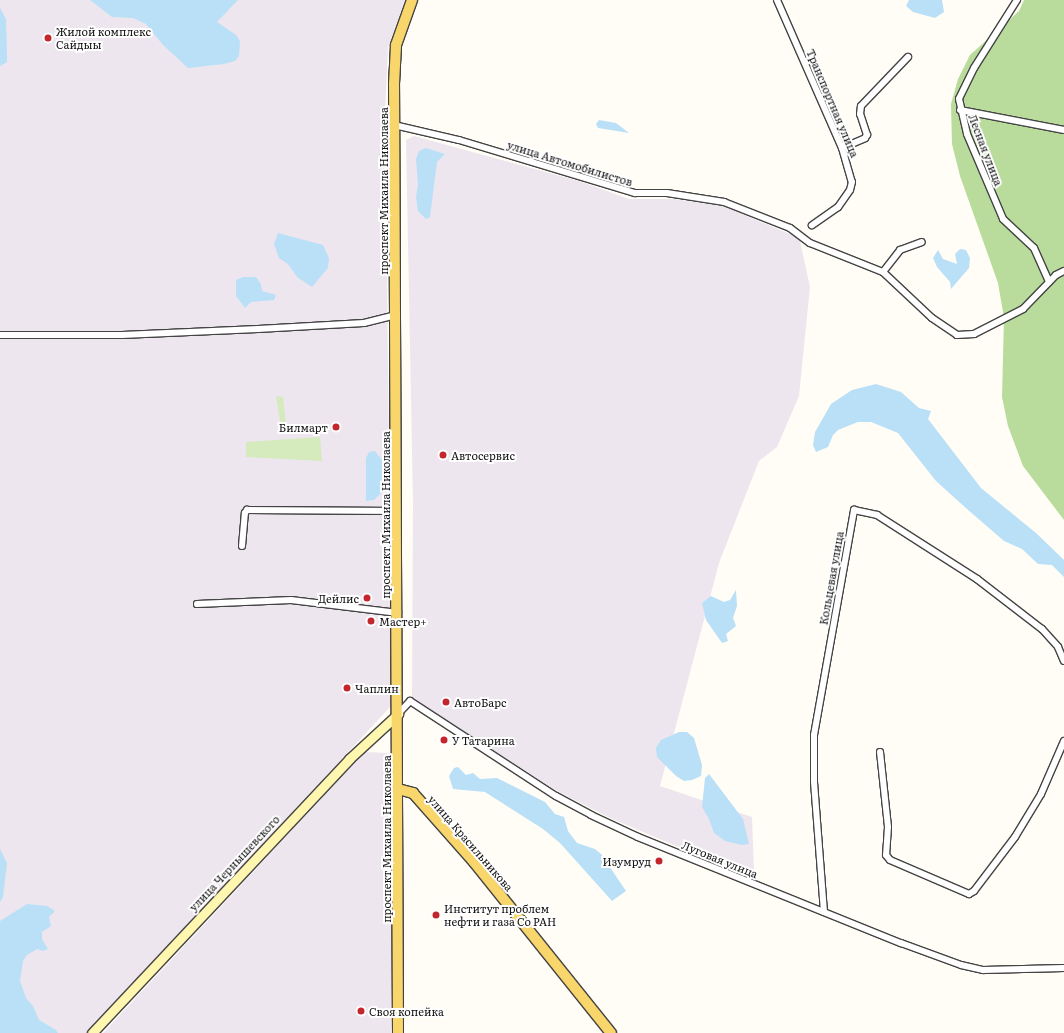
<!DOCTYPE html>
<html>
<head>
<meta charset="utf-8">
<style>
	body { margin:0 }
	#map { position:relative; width:1064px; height:1033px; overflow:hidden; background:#fffdf5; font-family:Literata,serif }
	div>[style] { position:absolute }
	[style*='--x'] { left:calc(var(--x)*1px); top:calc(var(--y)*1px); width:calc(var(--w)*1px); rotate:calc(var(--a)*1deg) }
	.industrial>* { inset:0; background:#eee6ef }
	.green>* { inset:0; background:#d5ebbd }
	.forest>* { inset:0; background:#b9dc9c }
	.water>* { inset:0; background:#b9e0f7 }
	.roads { filter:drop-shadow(1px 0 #444) drop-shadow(-1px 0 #444) drop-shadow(0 1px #444) drop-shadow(0 -1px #444) }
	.minor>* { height:6px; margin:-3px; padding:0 3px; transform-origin:3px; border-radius:3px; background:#fff }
	.secondary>* { height:9px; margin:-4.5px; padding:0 4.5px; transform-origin:4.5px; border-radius:4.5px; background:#fff6b0 }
	.primary>* { height:10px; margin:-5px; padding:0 5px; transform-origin:5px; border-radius:5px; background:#f9d66b }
	.dots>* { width:11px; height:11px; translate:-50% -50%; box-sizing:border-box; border:2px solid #fff; border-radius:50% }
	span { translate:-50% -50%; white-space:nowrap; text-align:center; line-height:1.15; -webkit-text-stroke:4px #fff; paint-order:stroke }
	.poi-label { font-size:11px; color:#111 }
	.left { translate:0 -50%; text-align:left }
	.right { translate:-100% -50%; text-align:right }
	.street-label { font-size:11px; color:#111 }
</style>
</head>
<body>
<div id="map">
	<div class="industrial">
		<i style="clip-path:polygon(0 0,405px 0,388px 47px,385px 113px,392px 705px,86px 1033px,0 1033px)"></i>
		<i style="clip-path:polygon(414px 136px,579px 181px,629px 199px,674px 199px,723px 206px,797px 237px,800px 241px,810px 287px,799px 396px,777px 447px,759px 461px,719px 563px,660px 786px,752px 817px,754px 870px,742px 874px,610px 818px,559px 792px,412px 698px,413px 502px,406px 140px)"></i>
		<i style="clip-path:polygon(365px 752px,390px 753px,393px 1033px,103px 1033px)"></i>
	</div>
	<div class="green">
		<i style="clip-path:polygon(276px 396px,283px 397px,286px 425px,281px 428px)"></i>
		<i style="clip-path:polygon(320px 437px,322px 461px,246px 457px,246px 442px)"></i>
	</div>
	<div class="forest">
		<i style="clip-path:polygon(1024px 0,1064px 0,1064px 520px,1023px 466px,1008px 426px,1002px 397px,1004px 318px,998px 283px,960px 176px,952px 144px,951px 104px,958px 79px,970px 55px,1019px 11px)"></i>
	</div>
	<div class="water">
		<i style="clip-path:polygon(90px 0,238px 0,217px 22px,236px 35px,240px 41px,239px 56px,235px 61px,224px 64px,188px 68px,163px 45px,146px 24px,133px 18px,112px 17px)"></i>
		<i style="clip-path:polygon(909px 0,942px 0,944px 12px,935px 18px,913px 12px,906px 6px)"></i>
		<i style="clip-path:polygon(0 8px,6px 19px,7px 58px,7px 62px,0 66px)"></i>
		<i style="clip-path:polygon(599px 120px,616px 123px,629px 133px,598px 128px,596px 124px)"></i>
		<i style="clip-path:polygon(426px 148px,445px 154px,437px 162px,430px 217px,426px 219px,418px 211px,416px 197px,418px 185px,416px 159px,419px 151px)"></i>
		<i style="clip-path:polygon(278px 233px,323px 245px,329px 258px,328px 268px,312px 287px,297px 277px,288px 264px,279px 258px,274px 244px)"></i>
		<i style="clip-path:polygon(960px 249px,966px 250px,970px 258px,969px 268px,951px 289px,950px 282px,937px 267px,933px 258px,938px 250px,943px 259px,957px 264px,955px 254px)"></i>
		<i style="clip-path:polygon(243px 277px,256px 277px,261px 284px,262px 291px,276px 295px,274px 300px,251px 302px,245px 308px,236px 296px,236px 280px)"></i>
		<i style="clip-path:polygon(876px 384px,901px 392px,919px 408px,931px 411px,928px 419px,981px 488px,1036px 533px,1064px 560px,1064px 577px,1052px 565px,1038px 564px,1022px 549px,1004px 541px,967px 509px,936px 481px,898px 433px,871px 422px,858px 422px,838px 430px,833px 435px,828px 447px,816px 452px,813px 445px,815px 432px,831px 404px,852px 390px)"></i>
		<i style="clip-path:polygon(375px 451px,382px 460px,382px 492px,374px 500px,366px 501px,366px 458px,369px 452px)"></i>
		<i style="clip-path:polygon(736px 590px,737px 606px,733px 618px,736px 626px,726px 634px,728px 641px,722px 643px,706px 620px,702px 603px,711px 596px,724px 602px,730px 600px)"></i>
		<i style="clip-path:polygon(679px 732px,687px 732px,694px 738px,702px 765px,701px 776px,692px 780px,684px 781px,676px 776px,657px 757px,656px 748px,661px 740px)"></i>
		<i style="clip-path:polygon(458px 767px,466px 775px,473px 773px,480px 779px,497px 778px,545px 802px,555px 814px,564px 817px,568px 831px,577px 843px,595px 849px,601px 854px,626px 891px,612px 901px,560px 843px,543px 829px,485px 792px,453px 789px,449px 776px,454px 768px)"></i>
		<i style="clip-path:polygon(709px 774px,743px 819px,749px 844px,742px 845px,725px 841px,714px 833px,709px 819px,702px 807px,705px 778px)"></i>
		<i style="clip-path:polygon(0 849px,7px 863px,3px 897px,0 902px)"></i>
		<i style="clip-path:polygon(27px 904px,47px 906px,55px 911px,49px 917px,51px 926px,42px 932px,42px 939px,48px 949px,43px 951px,37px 949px,27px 955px,23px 961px,20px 981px,26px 998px,33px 1006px,39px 1020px,56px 1030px,58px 1033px,0 1033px,0 921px)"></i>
	</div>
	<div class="roads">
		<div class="minor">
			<i style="--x:777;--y:0;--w:162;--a:66.3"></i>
			<i style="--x:842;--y:148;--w:35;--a:74"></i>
			<i style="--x:852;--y:182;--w:8;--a:104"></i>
			<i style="--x:850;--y:190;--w:21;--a:125"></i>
			<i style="--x:838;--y:207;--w:32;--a:145"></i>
			<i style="--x:1017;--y:0;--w:80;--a:122.3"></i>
			<i style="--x:974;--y:68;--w:34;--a:116"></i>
			<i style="--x:959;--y:99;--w:36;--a:77"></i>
			<i style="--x:967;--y:134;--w:92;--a:67"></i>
			<i style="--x:1003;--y:219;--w:42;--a:43.1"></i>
			<i style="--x:1034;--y:248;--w:37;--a:66"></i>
			<i style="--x:960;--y:110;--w:106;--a:10.9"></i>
			<i style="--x:394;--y:125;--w:67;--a:13"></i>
			<i style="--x:459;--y:140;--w:184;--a:16.8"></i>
			<i style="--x:635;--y:193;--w:32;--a:0"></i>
			<i style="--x:667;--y:193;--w:58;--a:9"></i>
			<i style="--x:724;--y:202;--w:71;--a:21.5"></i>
			<i style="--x:790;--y:228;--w:25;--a:37"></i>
			<i style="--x:810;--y:243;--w:79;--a:21.7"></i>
			<i style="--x:883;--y:272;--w:67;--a:43.2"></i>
			<i style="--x:932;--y:318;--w:30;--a:34"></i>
			<i style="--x:957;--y:335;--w:17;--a:-3"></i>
			<i style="--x:974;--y:334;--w:55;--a:-27"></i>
			<i style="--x:1023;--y:309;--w:47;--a:-45.9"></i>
			<i style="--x:1056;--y:275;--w:9;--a:-27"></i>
			<i style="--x:842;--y:148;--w:25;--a:-23"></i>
			<i style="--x:865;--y:138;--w:4;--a:-56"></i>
			<i style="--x:867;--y:135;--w:22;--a:-108"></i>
			<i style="--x:860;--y:114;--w:8;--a:-83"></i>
			<i style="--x:861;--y:106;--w:68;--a:-46.2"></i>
			<i style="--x:883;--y:272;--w:28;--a:-52"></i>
			<i style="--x:900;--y:250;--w:23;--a:-20"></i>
			<i style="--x:0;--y:335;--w:122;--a:0"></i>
			<i style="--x:122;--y:335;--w:136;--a:-2.5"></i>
			<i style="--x:258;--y:329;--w:106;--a:-3.2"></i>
			<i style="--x:364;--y:323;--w:33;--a:-14"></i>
			<i style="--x:242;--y:546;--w:33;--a:-85"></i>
			<i style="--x:245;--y:513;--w:4;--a:-56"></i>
			<i style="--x:247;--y:510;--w:150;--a:0.4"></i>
			<i style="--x:197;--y:604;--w:94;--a:-2.4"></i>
			<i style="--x:291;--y:600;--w:108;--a:6.9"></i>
			<i style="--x:398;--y:714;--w:18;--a:-47"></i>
			<i style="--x:410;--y:701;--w:174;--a:33.1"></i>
			<i style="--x:556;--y:796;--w:40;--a:28"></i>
			<i style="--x:591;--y:815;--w:52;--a:25.1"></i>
			<i style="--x:638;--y:837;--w:284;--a:22"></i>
			<i style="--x:901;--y:943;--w:64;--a:20.1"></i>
			<i style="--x:961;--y:965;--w:23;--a:13"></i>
			<i style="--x:983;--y:970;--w:81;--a:-1.4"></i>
			<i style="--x:880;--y:752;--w:75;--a:83.9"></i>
			<i style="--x:888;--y:827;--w:28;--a:94"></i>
			<i style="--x:886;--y:855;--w:6;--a:51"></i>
			<i style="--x:890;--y:860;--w:86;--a:23.3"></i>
			<i style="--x:969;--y:894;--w:6;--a:-31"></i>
			<i style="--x:974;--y:891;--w:68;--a:-52.8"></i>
			<i style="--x:1015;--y:837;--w:50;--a:-58.8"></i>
			<i style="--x:1041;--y:794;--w:58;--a:-66.5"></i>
			<i style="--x:824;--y:912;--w:131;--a:-94.4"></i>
			<i style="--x:814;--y:781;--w:46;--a:-90"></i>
			<i style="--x:814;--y:735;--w:229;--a:-79.9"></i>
			<i style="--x:854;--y:510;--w:24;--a:12"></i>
			<i style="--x:877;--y:515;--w:119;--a:32.6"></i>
			<i style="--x:977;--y:579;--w:82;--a:37.6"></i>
			<i style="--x:1042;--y:629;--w:24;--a:48"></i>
			<i style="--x:1058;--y:647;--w:15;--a:67"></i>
		</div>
		<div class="secondary">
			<i style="--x:92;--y:1033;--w:376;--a:-46.8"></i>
			<i style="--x:349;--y:759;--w:67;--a:-42.6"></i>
		</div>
		<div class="primary">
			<i style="--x:398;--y:789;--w:16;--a:15"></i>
			<i style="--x:413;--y:793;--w:92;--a:48.5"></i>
			<i style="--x:474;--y:862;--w:219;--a:51.3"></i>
			<i style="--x:398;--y:1033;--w:949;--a:-90.24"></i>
			<i style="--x:394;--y:84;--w:39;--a:-87"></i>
			<i style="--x:396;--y:45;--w:48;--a:-70.4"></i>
		</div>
	</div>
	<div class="dots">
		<i style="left:48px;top:38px;background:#c4262e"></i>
		<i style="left:336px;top:427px;background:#c4262e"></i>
		<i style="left:443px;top:455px;background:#c4262e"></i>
		<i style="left:367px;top:598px;background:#c4262e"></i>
		<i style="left:371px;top:621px;background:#c4262e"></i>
		<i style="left:347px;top:688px;background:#c4262e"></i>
		<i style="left:446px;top:702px;background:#c4262e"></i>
		<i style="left:444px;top:740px;background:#c4262e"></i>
		<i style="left:659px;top:861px;background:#c4262e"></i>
		<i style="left:436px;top:915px;background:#c4262e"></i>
		<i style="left:361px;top:1011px;background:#c4262e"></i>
	</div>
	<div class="poi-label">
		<span class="left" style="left:56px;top:38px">Жилой комплекс<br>Сайдыы</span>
		<span class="right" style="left:328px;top:427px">Билмарт</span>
		<span class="left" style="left:451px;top:455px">Автосервис</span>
		<span class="right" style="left:359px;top:598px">Дейлис</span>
		<span class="left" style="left:379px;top:621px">Мастер+</span>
		<span class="left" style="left:355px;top:688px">Чаплин</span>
		<span class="left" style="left:454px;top:702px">АвтоБарс</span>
		<span class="left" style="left:452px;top:740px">У Татарина</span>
		<span class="right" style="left:651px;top:861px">Изумруд</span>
		<span class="left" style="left:444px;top:915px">Институт проблем<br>нефти и газа Со РАН</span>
		<span class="left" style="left:369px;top:1011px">Своя копейка</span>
	</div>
	<div class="street-label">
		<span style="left:833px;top:103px;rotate:67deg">Транспортная улица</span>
		<span style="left:986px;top:150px;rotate:69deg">Лесная улица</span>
		<span style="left:570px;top:163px;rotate:17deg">улица Автомобилистов</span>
		<span style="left:383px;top:191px;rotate:-90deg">проспект Михаила Николаева</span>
		<span style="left:385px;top:515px;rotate:-90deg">проспект Михаила Николаева</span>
		<span style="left:831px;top:578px;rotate:-80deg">Кольцевая улица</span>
		<span style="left:386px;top:839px;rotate:-90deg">проспект Михаила Николаева</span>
		<span style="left:471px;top:843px;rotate:49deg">улица Красильникова</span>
		<span style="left:720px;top:859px;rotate:22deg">Луговая улица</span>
		<span style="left:234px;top:863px;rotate:-47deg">улица Чернышевского</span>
	</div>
</div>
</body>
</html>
